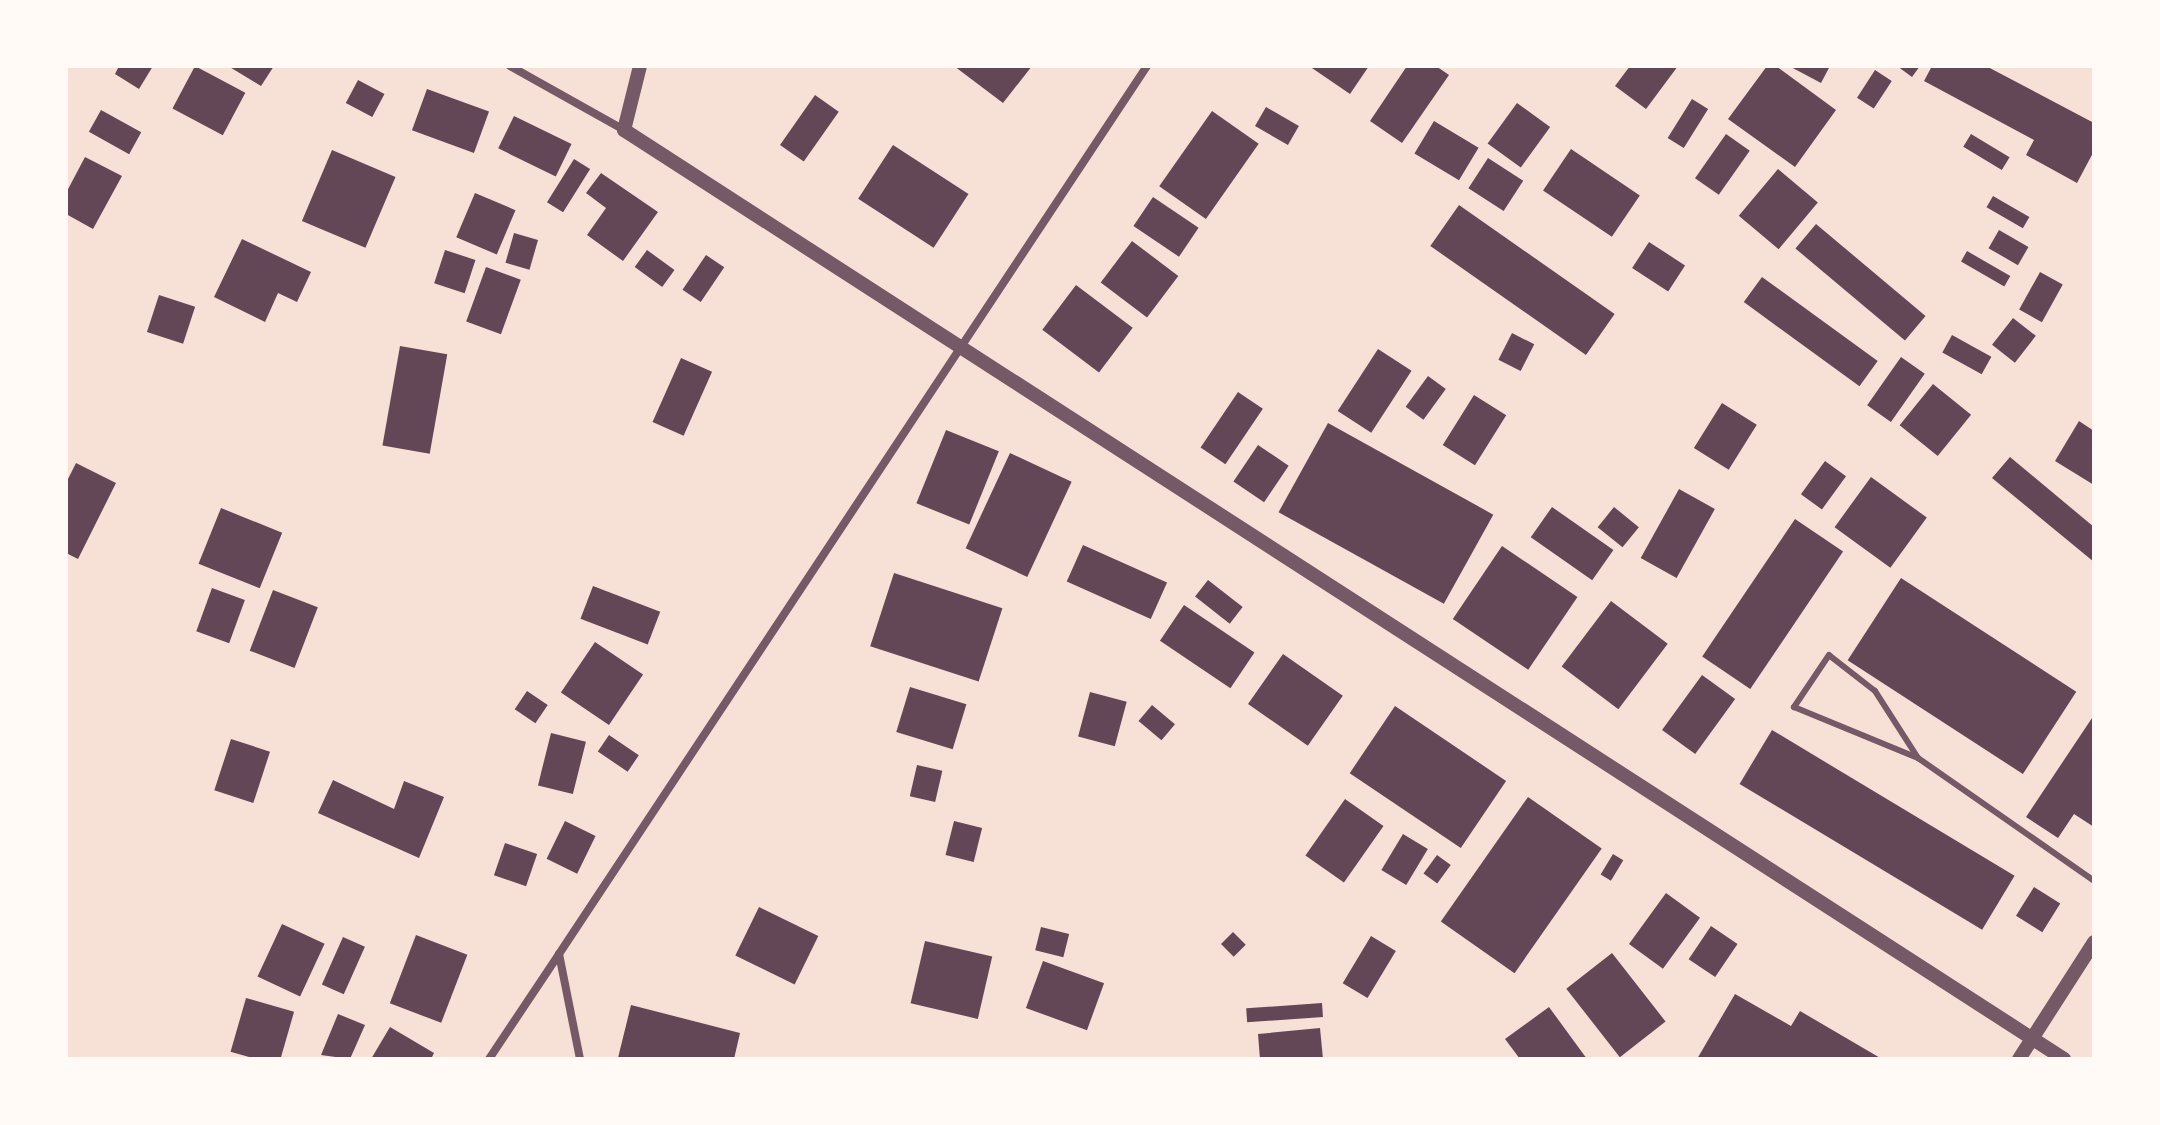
<!DOCTYPE html>
<html>
<head>
<meta charset="utf-8">
<style>
	body { margin:0 }
	#map { position:relative; width:2160px; height:1125px; overflow:hidden; background:#f7e1d7; font-family:"Public Sans",sans-serif }
	div>[style] { position:absolute }
	[style*='--x'] { left:calc(var(--x)*1px); top:calc(var(--y)*1px); width:calc(var(--w)*1px); rotate:calc(var(--a)*1deg) }
	.building>* { inset:0; background:#644757; transform-origin:0 0 }
	.service>* { height:6px; margin:-3px; padding:0 3px; transform-origin:3px; border-radius:3px; background:#755966 }
	.minor>* { height:8px; margin:-4px; padding:0 4px; transform-origin:4px; border-radius:4px; background:#755966 }
	.tertiary>* { height:14px; margin:-7px; padding:0 7px; transform-origin:7px; border-radius:7px; background:#755966 }
	span { translate:-50% -50%; white-space:nowrap; text-align:center; line-height:1.15; -webkit-text-stroke:7px #fffaf5; paint-order:stroke }
	.frame { position:absolute; inset:0; border:68px solid #fffaf5; pointer-events:none }
</style>
</head>
<body>
<div id="map">
	<div class="building">
		<i style="clip-path:polygon(119px 66px,153px 66px,139px 89px,115px 74px)"></i>
		<i style="left:195px;top:66px;width:57px;height:48px;rotate:28deg"></i>
		<i style="clip-path:polygon(228px 66px,274px 66px,261px 86px)"></i>
		<i style="clip-path:polygon(954px 66px,1032px 66px,1003px 103px)"></i>
		<i style="clip-path:polygon(1309px 66px,1369px 66px,1350px 94px)"></i>
		<i style="clip-path:polygon(1407px 66px,1436px 66px,1449px 75px,1402px 143px,1370px 121px)"></i>
		<i style="clip-path:polygon(1630px 66px,1678px 66px,1646px 109px,1615px 86px)"></i>
		<i style="clip-path:polygon(1767px 66px,1776px 66px,1836px 110px,1795px 167px,1728px 119px)"></i>
		<i style="clip-path:polygon(1789px 66px,1830px 66px,1821px 83px)"></i>
		<i style="clip-path:polygon(1897px 66px,1920px 66px,1912px 77px)"></i>
		<i style="clip-path:polygon(1932px 66px,1986px 66px,2094px 123px,2094px 151px,2077px 183px,2026px 155px,2034px 140px,1924px 81px)"></i>
		<i style="left:1875px;top:70px;width:20px;height:33px;rotate:33deg"></i>
		<i style="left:358px;top:80px;width:30px;height:26px;rotate:28deg"></i>
		<i style="left:427px;top:89px;width:66px;height:44px;rotate:20deg"></i>
		<i style="left:815px;top:95px;width:29px;height:61px;rotate:35deg"></i>
		<i style="left:1692px;top:99px;width:19px;height:46px;rotate:32deg"></i>
		<i style="left:1517px;top:103px;width:41px;height:50px;rotate:36deg"></i>
		<i style="left:1266px;top:107px;width:38px;height:22px;rotate:30deg"></i>
		<i style="left:101px;top:110px;width:46px;height:25px;rotate:29deg"></i>
		<i style="left:1212px;top:111px;width:57px;height:92px;rotate:35deg"></i>
		<i style="left:514px;top:116px;width:64px;height:36px;rotate:26deg"></i>
		<i style="left:1434px;top:121px;width:52px;height:38px;rotate:31deg"></i>
		<i style="left:1726px;top:134px;width:29px;height:54px;rotate:35deg"></i>
		<i style="left:1971px;top:134px;width:45px;height:15px;rotate:31deg"></i>
		<i style="left:893px;top:145px;width:90px;height:64px;rotate:33deg"></i>
		<i style="left:1571px;top:149px;width:83px;height:50px;rotate:34deg"></i>
		<i style="left:332px;top:150px;width:69px;height:77px;rotate:23deg"></i>
		<i style="clip-path:polygon(85px 157px,122px 176px,93px 229px,66px 214px,66px 193px)"></i>
		<i style="left:1488px;top:158px;width:42px;height:36px;rotate:33deg"></i>
		<i style="left:574px;top:159px;width:19px;height:51px;rotate:32deg"></i>
		<i style="left:1778px;top:169px;width:52px;height:61px;rotate:40deg"></i>
		<i style="clip-path:polygon(601px 173px,658px 212px,623px 261px,587px 235px,606px 208px,586px 193px)"></i>
		<i style="left:475px;top:193px;width:44px;height:48px;rotate:23deg"></i>
		<i style="left:1993px;top:196px;width:42px;height:13px;rotate:30deg"></i>
		<i style="left:1153px;top:197px;width:55px;height:35px;rotate:34deg"></i>
		<i style="left:1459px;top:205px;width:190px;height:50px;rotate:35deg"></i>
		<i style="left:1816px;top:224px;width:143px;height:32px;rotate:40deg"></i>
		<i style="left:1999px;top:230px;width:34px;height:21px;rotate:30deg"></i>
		<i style="left:514px;top:233px;width:25px;height:31px;rotate:16deg"></i>
		<i style="clip-path:polygon(242px 239px,311px 272px,297px 302px,278px 293px,265px 322px,214px 297px)"></i>
		<i style="left:1132px;top:241px;width:58px;height:52px;rotate:37deg"></i>
		<i style="left:1649px;top:242px;width:43px;height:31px;rotate:33deg"></i>
		<i style="left:445px;top:250px;width:32px;height:35px;rotate:18deg"></i>
		<i style="left:647px;top:250px;width:34px;height:21px;rotate:36deg"></i>
		<i style="left:1967px;top:251px;width:50px;height:12px;rotate:30deg"></i>
		<i style="left:706px;top:255px;width:22px;height:42px;rotate:34deg"></i>
		<i style="left:486px;top:267px;width:37px;height:58px;rotate:20deg"></i>
		<i style="left:2040px;top:272px;width:26px;height:43px;rotate:29deg"></i>
		<i style="left:1762px;top:277px;width:143px;height:31px;rotate:36deg"></i>
		<i style="left:1076px;top:285px;width:71px;height:56px;rotate:37deg"></i>
		<i style="left:159px;top:295px;width:38px;height:39px;rotate:18deg"></i>
		<i style="left:2013px;top:318px;width:29px;height:34px;rotate:38deg"></i>
		<i style="left:1512px;top:333px;width:25px;height:30px;rotate:27deg"></i>
		<i style="left:1952px;top:335px;width:45px;height:20px;rotate:29deg"></i>
		<i style="left:400px;top:346px;width:48px;height:101px;rotate:10deg"></i>
		<i style="left:1378px;top:349px;width:40px;height:74px;rotate:33deg"></i>
		<i style="left:1901px;top:357px;width:29px;height:59px;rotate:35deg"></i>
		<i style="left:681px;top:358px;width:34px;height:70px;rotate:24deg"></i>
		<i style="left:1428px;top:376px;width:22px;height:38px;rotate:36deg"></i>
		<i style="left:1933px;top:384px;width:49px;height:53px;rotate:39deg"></i>
		<i style="left:1238px;top:392px;width:30px;height:67px;rotate:34deg"></i>
		<i style="left:1474px;top:395px;width:38px;height:59px;rotate:32deg"></i>
		<i style="left:1722px;top:403px;width:41px;height:53px;rotate:32deg"></i>
		<i style="clip-path:polygon(2079px 421px,2094px 431px,2094px 485px,2055px 461px)"></i>
		<i style="left:1328px;top:423px;width:189px;height:102px;rotate:29deg"></i>
		<i style="left:946px;top:430px;width:57px;height:79px;rotate:22deg"></i>
		<i style="left:1258px;top:445px;width:37px;height:44px;rotate:34deg"></i>
		<i style="left:1010px;top:453px;width:68px;height:105px;rotate:25deg"></i>
		<i style="clip-path:polygon(2010px 457px,2094px 527px,2094px 562px,1992px 478px)"></i>
		<i style="left:1825px;top:461px;width:26px;height:41px;rotate:36deg"></i>
		<i style="clip-path:polygon(76px 463px,116px 483px,78px 559px,66px 553px,66px 483px)"></i>
		<i style="left:1871px;top:477px;width:69px;height:62px;rotate:36deg"></i>
		<i style="left:1679px;top:489px;width:41px;height:79px;rotate:29deg"></i>
		<i style="left:1552px;top:507px;width:75px;height:37px;rotate:35deg"></i>
		<i style="left:1614px;top:507px;width:32px;height:26px;rotate:39deg"></i>
		<i style="left:221px;top:508px;width:66px;height:60px;rotate:22deg"></i>
		<i style="left:1795px;top:519px;width:58px;height:166px;rotate:34deg"></i>
		<i style="left:1083px;top:545px;width:92px;height:40px;rotate:24deg"></i>
		<i style="left:1502px;top:546px;width:91px;height:88px;rotate:34deg"></i>
		<i style="left:894px;top:573px;width:114px;height:77px;rotate:18deg"></i>
		<i style="left:1901px;top:578px;width:209px;height:98px;rotate:33deg"></i>
		<i style="left:1208px;top:580px;width:44px;height:21px;rotate:38deg"></i>
		<i style="left:593px;top:586px;width:72px;height:35px;rotate:21deg"></i>
		<i style="left:212px;top:588px;width:35px;height:46px;rotate:20deg"></i>
		<i style="left:273px;top:590px;width:48px;height:65px;rotate:21deg"></i>
		<i style="left:1611px;top:601px;width:71px;height:82px;rotate:37deg"></i>
		<i style="left:1184px;top:605px;width:85px;height:43px;rotate:34deg"></i>
		<i style="left:595px;top:642px;width:58px;height:61px;rotate:34deg"></i>
		<i style="left:1283px;top:654px;width:73px;height:61px;rotate:35deg"></i>
		<i style="left:1702px;top:675px;width:41px;height:68px;rotate:36deg"></i>
		<i style="left:910px;top:687px;width:59px;height:47px;rotate:17deg"></i>
		<i style="left:527px;top:691px;width:25px;height:22px;rotate:34deg"></i>
		<i style="left:1090px;top:692px;width:38px;height:46px;rotate:15deg"></i>
		<i style="left:1152px;top:705px;width:30px;height:21px;rotate:40deg"></i>
		<i style="left:1395px;top:706px;width:134px;height:81px;rotate:34deg"></i>
		<i style="clip-path:polygon(2094px 715px,2094px 827px,2074px 814px,2058px 838px,2026px 817px)"></i>
		<i style="left:1772px;top:730px;width:283px;height:63px;rotate:31deg"></i>
		<i style="left:551px;top:733px;width:36px;height:54px;rotate:14deg"></i>
		<i style="left:609px;top:735px;width:36px;height:20px;rotate:34deg"></i>
		<i style="left:231px;top:739px;width:41px;height:54px;rotate:18deg"></i>
		<i style="left:917px;top:765px;width:26px;height:32px;rotate:13deg"></i>
		<i style="clip-path:polygon(333px 780px,394px 809px,404px 781px,444px 797px,419px 858px,318px 813px)"></i>
		<i style="left:1528px;top:797px;width:90px;height:152px;rotate:35deg"></i>
		<i style="left:1345px;top:799px;width:47px;height:69px;rotate:35deg"></i>
		<i style="left:565px;top:821px;width:34px;height:42px;rotate:26deg"></i>
		<i style="left:954px;top:821px;width:29px;height:35px;rotate:14deg"></i>
		<i style="left:1403px;top:834px;width:29px;height:42px;rotate:31deg"></i>
		<i style="left:505px;top:843px;width:34px;height:34px;rotate:19deg"></i>
		<i style="left:1613px;top:854px;width:12px;height:24px;rotate:31deg"></i>
		<i style="left:1437px;top:855px;width:17px;height:23px;rotate:36deg"></i>
		<i style="left:2034px;top:887px;width:31px;height:34px;rotate:32deg"></i>
		<i style="left:1666px;top:893px;width:42px;height:63px;rotate:36deg"></i>
		<i style="left:759px;top:907px;width:66px;height:54px;rotate:26deg"></i>
		<i style="left:282px;top:924px;width:47px;height:58px;rotate:25deg"></i>
		<i style="left:1711px;top:926px;width:32px;height:40px;rotate:34deg"></i>
		<i style="left:1041px;top:927px;width:29px;height:24px;rotate:14deg"></i>
		<i style="left:1233px;top:932px;width:18px;height:17px;rotate:45deg"></i>
		<i style="left:416px;top:935px;width:55px;height:73px;rotate:21deg"></i>
		<i style="left:1371px;top:936px;width:29px;height:55px;rotate:31deg"></i>
		<i style="left:343px;top:937px;width:24px;height:52px;rotate:24deg"></i>
		<i style="left:925px;top:941px;width:69px;height:64px;rotate:13deg"></i>
		<i style="left:1612px;top:953px;width:87px;height:58px;rotate:52deg"></i>
		<i style="left:1043px;top:961px;width:65px;height:50px;rotate:20deg"></i>
		<i style="clip-path:polygon(1735px 994px,1791px 1026px,1800px 1011px,1882px 1059px,1697px 1059px)"></i>
		<i style="left:246px;top:998px;width:50px;height:56px;rotate:16deg"></i>
		<i style="left:1322px;top:1003px;width:14px;height:76px;rotate:86deg"></i>
		<i style="clip-path:polygon(631px 1005px,740px 1033px,734px 1059px,618px 1058px)"></i>
		<i style="clip-path:polygon(1549px 1007px,1587px 1059px,1520px 1059px,1505px 1039px)"></i>
		<i style="clip-path:polygon(338px 1014px,365px 1025px,350px 1059px,321px 1055px)"></i>
		<i style="clip-path:polygon(390px 1027px,434px 1053px,431px 1059px,371px 1059px)"></i>
		<i style="clip-path:polygon(1320px 1028px,1323px 1059px,1260px 1059px,1258px 1034px)"></i>
	</div>
	<div class="service">
		<i style="--x:1918;--y:758;--w:80;--a:-122.7"></i>
		<i style="--x:1875;--y:691;--w:58;--a:-142"></i>
		<i style="--x:1829;--y:655;--w:63;--a:123.9"></i>
		<i style="--x:1794;--y:707;--w:134;--a:22.4"></i>
		<i style="--x:1918;--y:758;--w:215;--a:34.9"></i>
	</div>
	<div class="minor">
		<i style="--x:510;--y:66;--w:131;--a:29.3"></i>
		<i style="--x:489;--y:1059;--w:126;--a:-56.3"></i>
		<i style="--x:580;--y:1059;--w:107;--a:-101.3"></i>
		<i style="--x:559;--y:954;--w:1065;--a:-56.49"></i>
	</div>
	<div class="tertiary">
		<i style="--x:640;--y:66;--w:66;--a:104"></i>
		<i style="--x:624;--y:130;--w:1714;--a:32.83"></i>
		<i style="--x:2019;--y:1059;--w:139;--a:-57.3"></i>
	</div>
	<div class="frame"></div>
</div>
</body>
</html>
